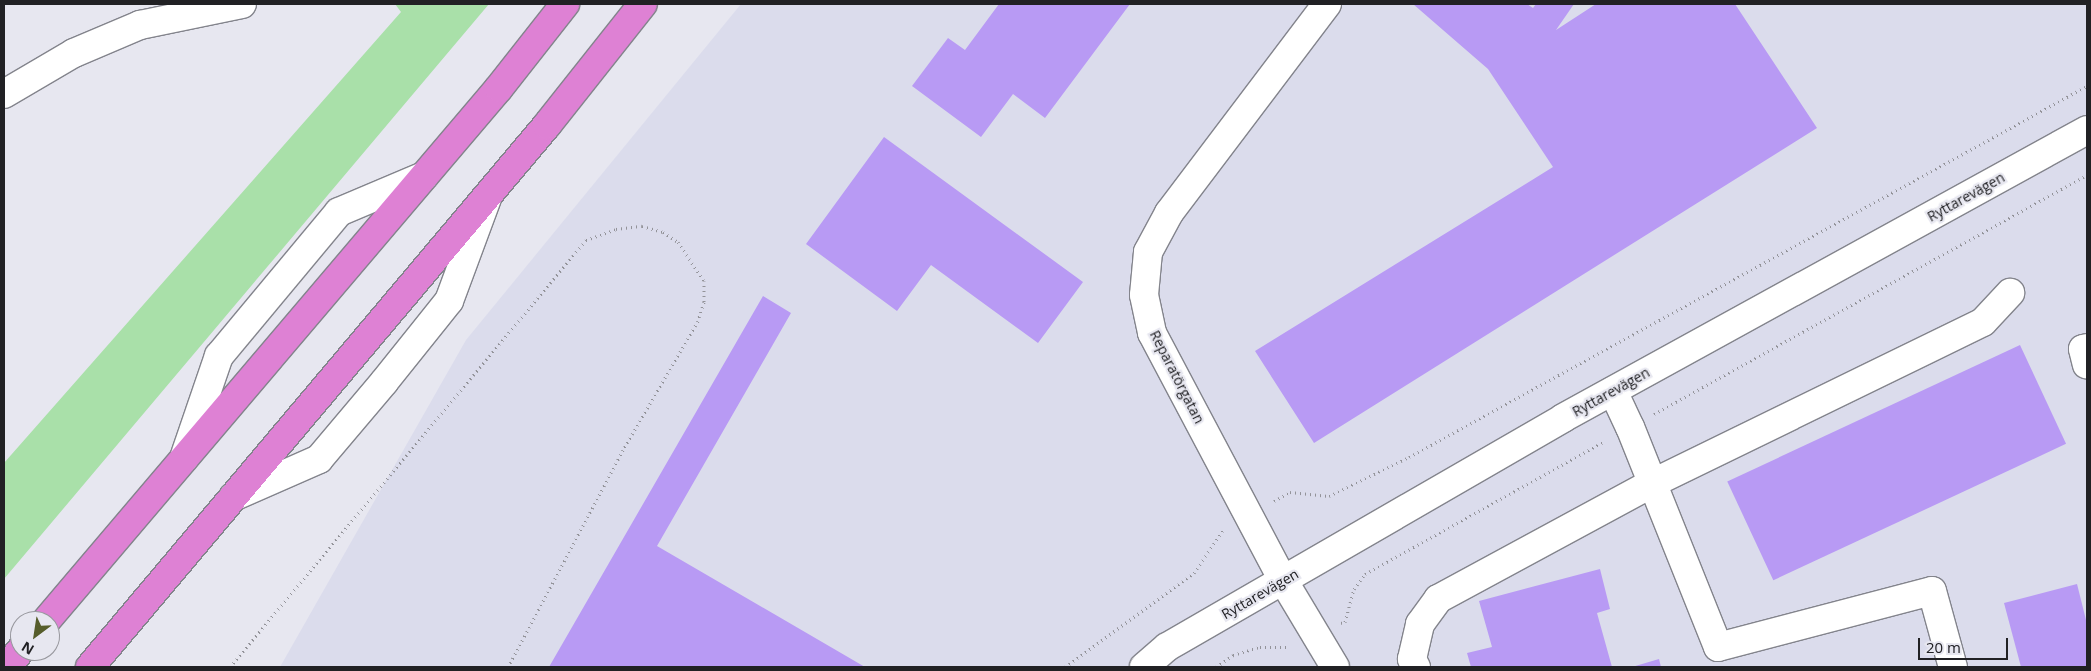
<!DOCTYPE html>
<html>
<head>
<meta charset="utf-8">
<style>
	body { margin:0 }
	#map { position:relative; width:2091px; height:671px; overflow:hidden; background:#e7e7f0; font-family:"Open Sans",sans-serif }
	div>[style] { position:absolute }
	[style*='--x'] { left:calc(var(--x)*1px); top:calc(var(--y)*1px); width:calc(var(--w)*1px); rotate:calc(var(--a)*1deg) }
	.built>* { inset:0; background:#dbdcec }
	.green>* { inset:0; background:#a9e0a9 }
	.building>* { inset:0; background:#b89af4; transform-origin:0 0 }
	.path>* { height:3px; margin-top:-1.5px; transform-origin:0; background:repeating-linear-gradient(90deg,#939399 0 1px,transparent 0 5px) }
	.roads { filter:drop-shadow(1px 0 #83848c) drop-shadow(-1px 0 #83848c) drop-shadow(0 1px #83848c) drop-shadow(0 -1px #83848c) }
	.minor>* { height:28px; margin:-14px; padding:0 14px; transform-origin:14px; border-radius:14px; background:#fff }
	.highway>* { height:28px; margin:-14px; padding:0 14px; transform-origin:14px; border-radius:14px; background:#de81d4 }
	span { translate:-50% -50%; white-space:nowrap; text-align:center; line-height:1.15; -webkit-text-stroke:4.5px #e7e7f0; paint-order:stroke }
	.street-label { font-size:14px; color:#212124 }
	.frame { position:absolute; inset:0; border:5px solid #212124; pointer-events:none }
	.north { position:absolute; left:10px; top:611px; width:50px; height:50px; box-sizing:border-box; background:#e7e7f0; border:1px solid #98989e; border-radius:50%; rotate:211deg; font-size:14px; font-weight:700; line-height:20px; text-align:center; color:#212124 }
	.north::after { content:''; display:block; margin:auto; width:18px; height:22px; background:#565d2b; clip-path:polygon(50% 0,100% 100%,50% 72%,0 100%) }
	.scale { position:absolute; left:1918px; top:638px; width:90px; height:22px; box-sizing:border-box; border:2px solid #212124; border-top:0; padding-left:6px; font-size:15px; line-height:18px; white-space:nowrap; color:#212124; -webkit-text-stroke:4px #e7e7f0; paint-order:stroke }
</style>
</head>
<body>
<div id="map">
	<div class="built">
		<i style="clip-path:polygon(741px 4px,2087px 4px,2087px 667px,280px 667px,466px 340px)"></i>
	</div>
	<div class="green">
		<i style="clip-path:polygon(395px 4px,489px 4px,4px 579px,4px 463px,401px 12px)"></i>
	</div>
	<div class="building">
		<i style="clip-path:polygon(999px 4px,1130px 4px,1045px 118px,1013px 94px,981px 137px,912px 86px,948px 38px,965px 50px)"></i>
		<i style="clip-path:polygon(1413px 4px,1527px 4px,1533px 8px,1536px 4px,1574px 4px,1556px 30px,1596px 4px,1735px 4px,1817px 128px,1314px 443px,1255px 351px,1553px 167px,1488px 69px)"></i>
		<i style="clip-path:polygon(884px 137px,1083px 282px,1038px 343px,931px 265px,897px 311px,806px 244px)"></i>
		<i style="clip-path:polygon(763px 296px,791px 313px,657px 546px,865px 667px,549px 667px)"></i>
		<i style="left:2020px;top:345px;width:109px;height:323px;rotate:65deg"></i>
		<i style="clip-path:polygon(1600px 569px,1610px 609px,1597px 613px,1612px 667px,1471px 667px,1467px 653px,1492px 647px,1479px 601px)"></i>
		<i style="clip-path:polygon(2077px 584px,2087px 624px,2087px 667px,2021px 667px,2004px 603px)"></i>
		<i style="clip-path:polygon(1659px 659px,1661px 667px,1632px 667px)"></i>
	</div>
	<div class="path">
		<i style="--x:1654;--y:414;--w:495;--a:-28.9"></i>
		<i style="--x:1274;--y:501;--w:18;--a:-29"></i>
		<i style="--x:1290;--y:492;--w:39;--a:6"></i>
		<i style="--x:1329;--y:496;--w:89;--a:-26"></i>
		<i style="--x:1409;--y:457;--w:773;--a:-28.69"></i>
		<i style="--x:1341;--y:623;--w:4;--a:-14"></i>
		<i style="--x:1345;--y:622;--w:34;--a:-75"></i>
		<i style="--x:1354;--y:589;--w:19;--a:-54"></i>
		<i style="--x:1365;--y:574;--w:274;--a:-29"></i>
		<i style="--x:230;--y:667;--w:556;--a:-50.18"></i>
		<i style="--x:586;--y:240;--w:32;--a:-20"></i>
		<i style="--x:616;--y:229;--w:26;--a:-7"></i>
		<i style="--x:642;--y:226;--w:22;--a:16"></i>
		<i style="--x:663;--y:232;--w:18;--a:34"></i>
		<i style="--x:678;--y:242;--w:47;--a:56.3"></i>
		<i style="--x:704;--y:281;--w:21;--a:90"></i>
		<i style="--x:704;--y:302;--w:20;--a:108"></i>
		<i style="--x:698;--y:321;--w:149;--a:120.2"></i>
		<i style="--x:623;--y:450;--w:246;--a:117.9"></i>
		<i style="--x:1065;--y:667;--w:160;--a:-36.1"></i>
		<i style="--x:1194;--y:573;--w:52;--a:-56"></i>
		<i style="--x:1216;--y:667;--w:21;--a:-35"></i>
		<i style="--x:1233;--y:655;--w:28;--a:-17"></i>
		<i style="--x:1260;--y:647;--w:30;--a:0"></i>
	</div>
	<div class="roads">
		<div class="minor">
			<i style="--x:1327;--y:4;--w:262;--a:127.1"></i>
			<i style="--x:1169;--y:213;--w:44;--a:118.3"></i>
			<i style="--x:1148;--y:252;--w:43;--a:95.3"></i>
			<i style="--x:1144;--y:295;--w:39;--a:78"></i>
			<i style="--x:1152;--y:333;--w:280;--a:62.1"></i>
			<i style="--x:1283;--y:580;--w:101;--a:59.1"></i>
			<i style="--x:4;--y:94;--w:81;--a:-30.4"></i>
			<i style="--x:74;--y:53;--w:72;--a:-23"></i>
			<i style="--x:140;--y:25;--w:104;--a:-11.6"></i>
			<i style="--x:2087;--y:348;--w:4;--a:166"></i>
			<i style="--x:2083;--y:349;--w:16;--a:76"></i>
			<i style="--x:1613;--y:391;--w:40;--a:65"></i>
			<i style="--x:1630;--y:427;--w:237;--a:68.2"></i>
			<i style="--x:1718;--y:647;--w:221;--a:-14.7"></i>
			<i style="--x:1932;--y:591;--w:79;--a:74.6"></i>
			<i style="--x:184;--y:458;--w:108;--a:-71.1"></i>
			<i style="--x:219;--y:356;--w:187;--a:-50.2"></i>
			<i style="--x:339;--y:212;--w:92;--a:-23"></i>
			<i style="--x:233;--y:497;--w:94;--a:-23.8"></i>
			<i style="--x:319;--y:459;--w:101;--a:-49.8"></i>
			<i style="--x:384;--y:382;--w:104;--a:-51.3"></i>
			<i style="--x:449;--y:301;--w:110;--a:-69.7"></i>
			<i style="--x:1144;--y:667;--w:30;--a:-41"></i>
			<i style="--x:1167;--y:647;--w:457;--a:-30"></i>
			<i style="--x:1563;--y:418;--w:598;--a:-28.79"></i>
			<i style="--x:1416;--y:667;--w:9;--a:-117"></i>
			<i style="--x:1412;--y:659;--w:36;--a:-77"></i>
			<i style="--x:1420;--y:624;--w:31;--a:-54"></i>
			<i style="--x:1438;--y:599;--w:242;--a:-28.4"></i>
			<i style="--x:1651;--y:484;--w:369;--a:-26"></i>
			<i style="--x:1983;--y:322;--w:40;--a:-47"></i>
		</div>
		<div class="highway">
			<i style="--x:46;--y:621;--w:699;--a:-49.64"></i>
			<i style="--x:499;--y:88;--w:107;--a:-51.8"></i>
			<i style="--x:7;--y:667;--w:21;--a:-51"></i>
			<i style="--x:90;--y:667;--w:709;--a:-49.86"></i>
			<i style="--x:547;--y:125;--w:154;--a:-51.6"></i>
		</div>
	</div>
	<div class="street-label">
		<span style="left:1966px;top:197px;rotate:-29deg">Ryttarevägen</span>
		<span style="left:1177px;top:377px;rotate:63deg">Reparatörgatan</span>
		<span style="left:1611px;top:392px;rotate:-29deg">Ryttarevägen</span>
		<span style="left:1260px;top:594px;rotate:-30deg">Ryttarevägen</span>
	</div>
	<div class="frame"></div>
	<div class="north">N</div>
	<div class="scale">20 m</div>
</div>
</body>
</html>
